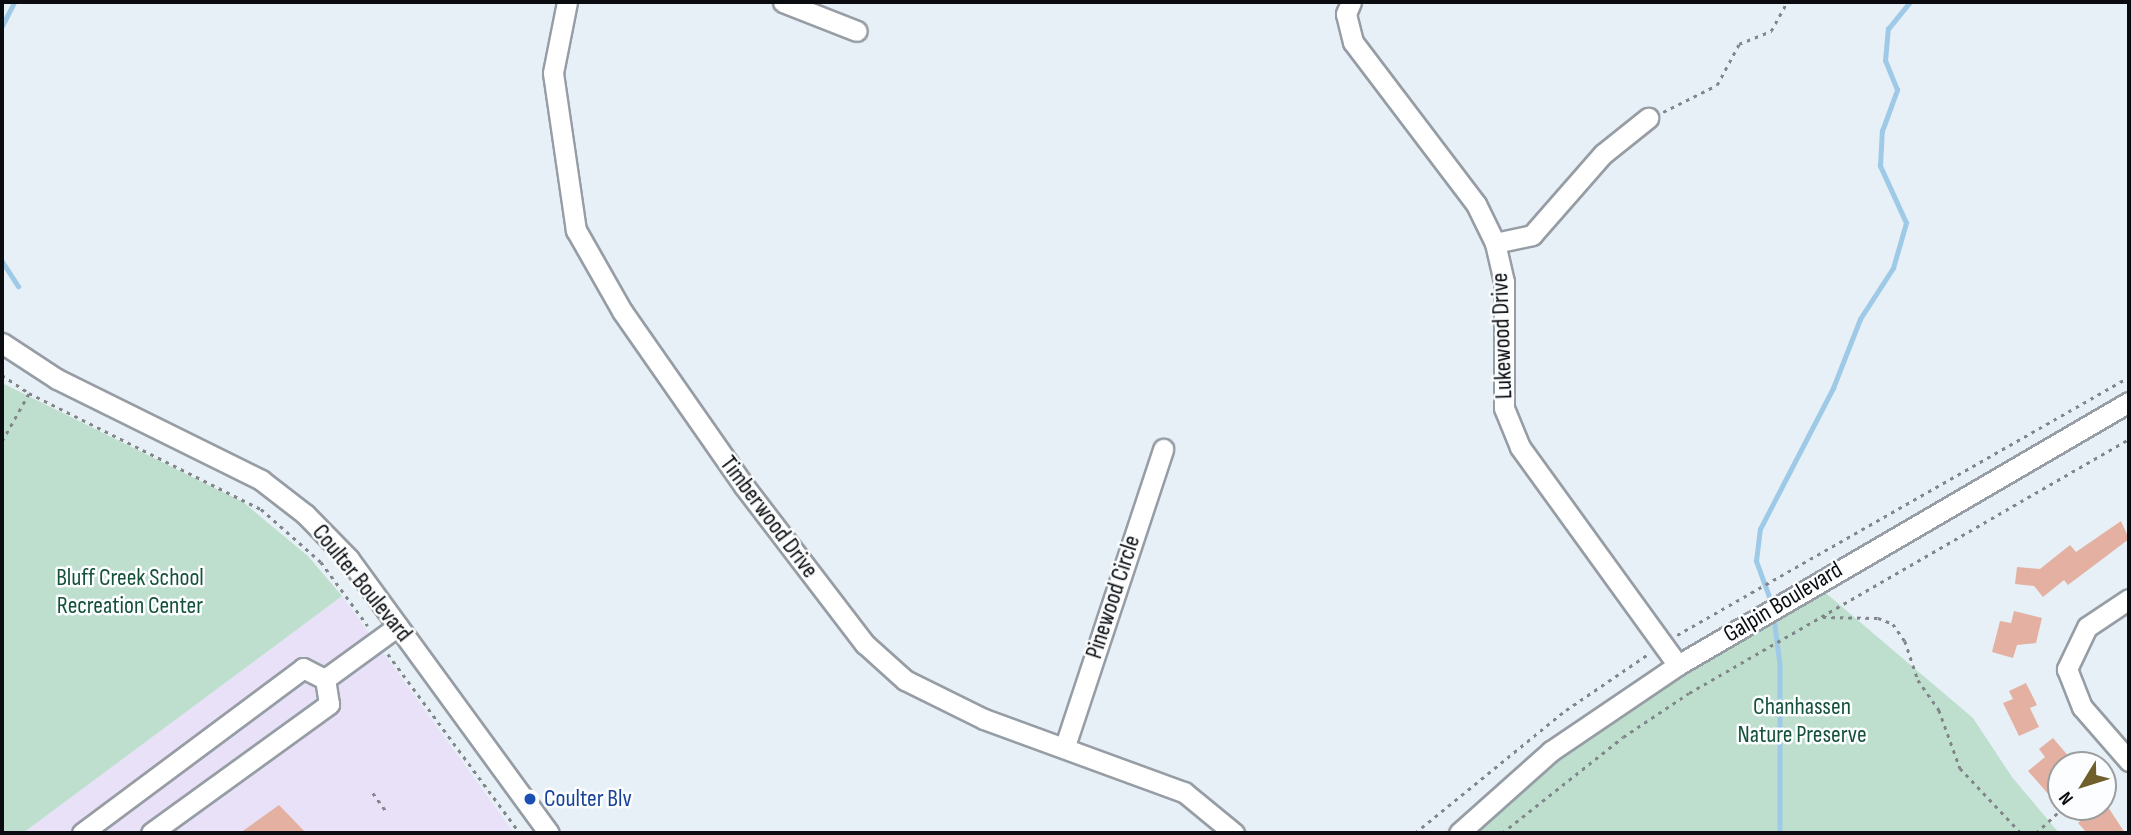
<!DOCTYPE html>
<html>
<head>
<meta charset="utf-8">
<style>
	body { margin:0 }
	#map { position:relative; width:2131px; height:835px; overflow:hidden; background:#e8f0f7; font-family:"Sofia Sans Condensed",sans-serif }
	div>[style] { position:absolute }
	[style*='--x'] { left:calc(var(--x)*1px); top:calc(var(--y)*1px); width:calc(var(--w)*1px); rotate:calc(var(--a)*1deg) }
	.education>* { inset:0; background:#e8e1f7 }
	.green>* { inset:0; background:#bfdfce }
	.stream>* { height:4.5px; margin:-2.25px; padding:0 2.25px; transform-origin:2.25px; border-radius:2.25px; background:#9ecae8 }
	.building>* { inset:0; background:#e3b0a2 }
	.path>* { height:2.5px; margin-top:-1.25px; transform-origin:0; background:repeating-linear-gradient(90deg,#81868b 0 3.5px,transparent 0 8.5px) }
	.roads { filter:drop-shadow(2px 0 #969da4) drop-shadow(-2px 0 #969da4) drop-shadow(0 2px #969da4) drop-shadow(0 -2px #969da4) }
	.minor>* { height:19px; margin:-9.5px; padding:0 9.5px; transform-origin:9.5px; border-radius:9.5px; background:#fff }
	.dots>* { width:19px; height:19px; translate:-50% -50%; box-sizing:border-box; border:4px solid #fbfdfe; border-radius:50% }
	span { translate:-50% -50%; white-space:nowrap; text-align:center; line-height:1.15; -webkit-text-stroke:5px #fbfdfe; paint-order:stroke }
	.street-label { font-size:24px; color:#0a0c0f }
	.park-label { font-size:24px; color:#155139 }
	.transit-label { font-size:24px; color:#164399 }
	.left { translate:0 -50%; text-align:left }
	.frame { position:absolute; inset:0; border:4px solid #0a0c0f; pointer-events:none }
	.north { position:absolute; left:2047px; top:751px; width:70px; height:70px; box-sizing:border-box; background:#fbfdfe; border:2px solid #9b9d9e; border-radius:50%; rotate:232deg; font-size:19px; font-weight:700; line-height:28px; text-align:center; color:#0a0c0f }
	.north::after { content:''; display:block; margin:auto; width:24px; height:32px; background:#705e2c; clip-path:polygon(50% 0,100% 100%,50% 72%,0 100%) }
</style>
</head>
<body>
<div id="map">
	<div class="education">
		<i style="clip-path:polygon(342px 596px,514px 833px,23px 833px)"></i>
	</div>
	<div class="green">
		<i style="clip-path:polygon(2px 383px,243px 502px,308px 556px,342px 596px,23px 833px,2px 833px)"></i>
		<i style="clip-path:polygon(1814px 583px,1973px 718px,2012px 777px,2059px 833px,1459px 833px,1551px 751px)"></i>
	</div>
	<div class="stream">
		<i style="--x:2;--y:26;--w:27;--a:-63"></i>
		<i style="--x:2;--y:261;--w:30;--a:57"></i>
		<i style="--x:1772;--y:605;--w:47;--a:-110"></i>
		<i style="--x:1756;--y:561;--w:32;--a:-83"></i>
		<i style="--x:1760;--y:529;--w:159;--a:-62.6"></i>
		<i style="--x:1833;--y:388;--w:74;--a:-68.6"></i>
		<i style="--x:1860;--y:319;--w:61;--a:-57.1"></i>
		<i style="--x:1893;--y:268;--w:47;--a:-73.9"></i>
		<i style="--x:1906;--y:223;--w:63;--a:-114.5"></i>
		<i style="--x:1880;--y:166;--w:35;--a:-87"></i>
		<i style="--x:1882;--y:131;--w:44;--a:-69.9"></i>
		<i style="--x:1897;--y:90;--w:31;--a:-112"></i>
		<i style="--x:1885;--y:61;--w:32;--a:-85"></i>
		<i style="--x:1888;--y:29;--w:35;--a:-51"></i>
		<i style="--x:1774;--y:618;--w:46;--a:82.6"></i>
		<i style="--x:1780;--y:664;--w:169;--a:90"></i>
	</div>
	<div class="building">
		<i style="clip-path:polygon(2121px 521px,2129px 539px,2068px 585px,2064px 580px,2043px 597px,2034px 586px,2015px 584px,2017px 567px,2040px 569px,2070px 545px,2076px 552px)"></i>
		<i style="clip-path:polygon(2014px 611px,2042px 618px,2036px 643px,2017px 645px,2013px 658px,1992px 652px,2000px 621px,2011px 623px)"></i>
		<i style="clip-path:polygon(2026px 683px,2037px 705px,2030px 708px,2039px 727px,2019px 736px,2003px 703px,2013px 699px,2009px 691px)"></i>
		<i style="clip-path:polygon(2053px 738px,2076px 765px,2061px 765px,2061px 787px,2050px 796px,2028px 771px,2045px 757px,2039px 749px)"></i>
		<i style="clip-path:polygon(279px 805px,306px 833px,240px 833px)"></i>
		<i style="clip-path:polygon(2083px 807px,2108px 807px,2125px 833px,2087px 833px,2078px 823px,2089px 813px)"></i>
	</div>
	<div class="path">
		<i style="--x:1663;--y:112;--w:60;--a:-26.6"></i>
		<i style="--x:1717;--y:85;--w:47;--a:-61.8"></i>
		<i style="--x:1739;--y:44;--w:35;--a:-22"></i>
		<i style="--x:1771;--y:31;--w:33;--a:-61"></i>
		<i style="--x:2;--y:375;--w:32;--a:34"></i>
		<i style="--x:29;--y:393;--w:259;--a:26.6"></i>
		<i style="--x:261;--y:509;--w:80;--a:41.5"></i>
		<i style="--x:321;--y:562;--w:79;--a:53.7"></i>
		<i style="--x:2;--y:441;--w:55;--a:-60.6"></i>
		<i style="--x:1823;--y:617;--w:55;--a:1"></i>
		<i style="--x:1878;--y:618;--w:16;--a:22"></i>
		<i style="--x:1893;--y:624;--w:21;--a:55"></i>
		<i style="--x:1905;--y:641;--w:41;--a:71.6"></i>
		<i style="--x:1918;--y:680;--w:37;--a:55"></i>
		<i style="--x:1939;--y:710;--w:62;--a:70.1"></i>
		<i style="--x:1960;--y:768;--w:89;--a:46.8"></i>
		<i style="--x:1677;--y:635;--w:520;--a:-29.72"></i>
		<i style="--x:388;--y:654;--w:222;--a:53.6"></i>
		<i style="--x:373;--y:793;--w:24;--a:54"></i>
		<i style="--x:1415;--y:833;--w:195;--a:-39.2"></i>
		<i style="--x:1566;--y:710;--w:99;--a:-34.3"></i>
		<i style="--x:1502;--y:833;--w:154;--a:-38.4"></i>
		<i style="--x:1623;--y:737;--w:79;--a:-33.7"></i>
		<i style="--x:1689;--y:693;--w:508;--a:-30"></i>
		<i style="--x:2036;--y:833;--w:38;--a:-43"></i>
	</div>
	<div class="roads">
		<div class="minor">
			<i style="--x:567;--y:2;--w:72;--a:101.2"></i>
			<i style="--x:553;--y:73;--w:159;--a:81.7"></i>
			<i style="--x:576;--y:230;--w:93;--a:60.4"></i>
			<i style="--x:622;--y:311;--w:213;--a:55.1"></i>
			<i style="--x:744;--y:486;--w:199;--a:52.6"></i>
			<i style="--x:865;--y:644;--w:54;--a:42"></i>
			<i style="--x:905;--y:680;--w:88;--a:26.3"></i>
			<i style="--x:984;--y:719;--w:213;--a:20.1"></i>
			<i style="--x:1184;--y:792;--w:65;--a:39.4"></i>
			<i style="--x:783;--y:2;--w:79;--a:21.4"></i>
			<i style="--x:1351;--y:2;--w:13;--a:113"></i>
			<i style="--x:1346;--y:14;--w:29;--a:76"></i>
			<i style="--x:1353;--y:42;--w:203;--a:52.8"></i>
			<i style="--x:1476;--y:204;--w:43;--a:64"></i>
			<i style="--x:1495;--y:243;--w:40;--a:77"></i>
			<i style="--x:1504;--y:282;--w:126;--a:90"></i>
			<i style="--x:1504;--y:408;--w:42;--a:67.7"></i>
			<i style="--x:1520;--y:447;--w:269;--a:54.1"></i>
			<i style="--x:1495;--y:243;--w:38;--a:-12"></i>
			<i style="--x:1532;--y:235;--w:108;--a:-48.8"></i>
			<i style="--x:1603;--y:154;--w:58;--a:-38.7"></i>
			<i style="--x:2;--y:343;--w:66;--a:33.2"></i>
			<i style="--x:57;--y:379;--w:228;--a:26.3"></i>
			<i style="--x:261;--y:480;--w:56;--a:37.7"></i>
			<i style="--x:305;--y:514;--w:63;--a:45.6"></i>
			<i style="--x:349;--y:559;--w:339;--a:53.9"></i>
			<i style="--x:2129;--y:599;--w:50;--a:146.3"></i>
			<i style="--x:2087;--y:627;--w:47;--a:115.5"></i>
			<i style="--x:2067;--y:669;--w:41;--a:68.5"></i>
			<i style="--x:2082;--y:707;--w:72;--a:49"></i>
			<i style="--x:325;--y:679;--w:90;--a:-36"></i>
			<i style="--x:1065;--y:746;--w:313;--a:-71.7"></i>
			<i style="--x:82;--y:833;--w:276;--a:-36.7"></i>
			<i style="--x:303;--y:668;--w:25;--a:27"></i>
			<i style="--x:151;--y:833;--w:220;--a:-35.9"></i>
			<i style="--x:329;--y:704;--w:25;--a:-99"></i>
			<i style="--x:1459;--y:833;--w:123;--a:-41.7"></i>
			<i style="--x:1551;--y:751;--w:153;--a:-34.1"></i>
			<i style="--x:1678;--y:665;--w:522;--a:-30.25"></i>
		</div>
	</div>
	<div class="dots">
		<i style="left:530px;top:799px;background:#1a4fb4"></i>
	</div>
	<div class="street-label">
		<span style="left:1502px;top:336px;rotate:-92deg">Lukewood Drive</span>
		<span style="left:769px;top:517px;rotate:53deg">Timberwood Drive</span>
		<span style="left:362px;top:583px;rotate:51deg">Coulter Boulevard</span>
		<span style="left:1113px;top:597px;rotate:-72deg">Pinewood Circle</span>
		<span style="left:1783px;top:602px;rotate:-31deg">Galpin Boulevard</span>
	</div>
	<div class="park-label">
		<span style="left:130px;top:592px">Bluff Creek School<br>Recreation Center</span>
		<span style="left:1802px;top:721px">Chanhassen<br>Nature Preserve</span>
	</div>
	<div class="transit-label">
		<span class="left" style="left:544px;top:799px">Coulter Blv</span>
	</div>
	<div class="frame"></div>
	<div class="north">N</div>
</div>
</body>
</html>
